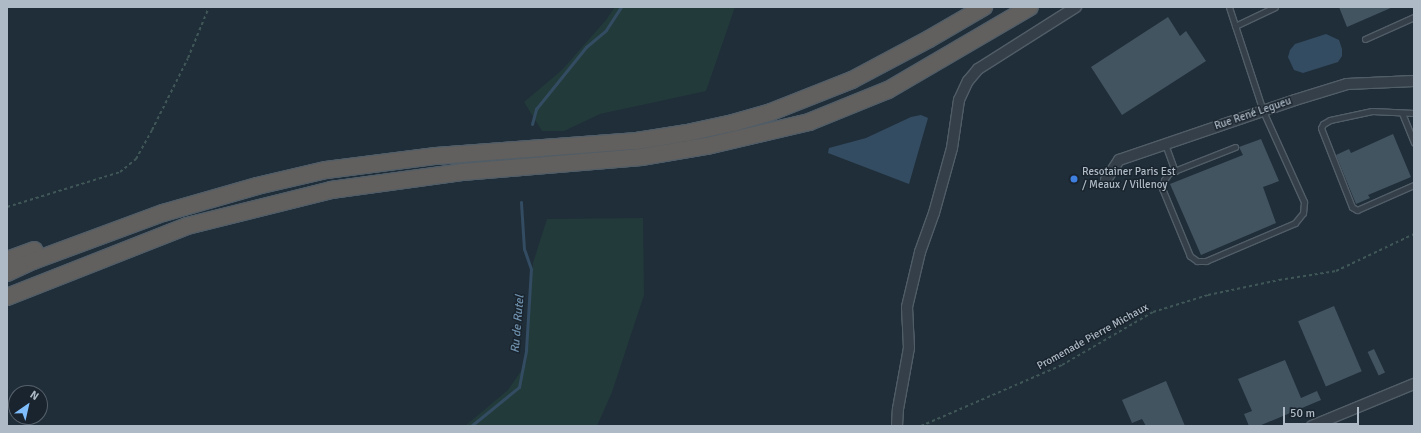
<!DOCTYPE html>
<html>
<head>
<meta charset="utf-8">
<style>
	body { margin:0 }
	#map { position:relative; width:1421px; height:433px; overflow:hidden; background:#202e39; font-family:Signika,sans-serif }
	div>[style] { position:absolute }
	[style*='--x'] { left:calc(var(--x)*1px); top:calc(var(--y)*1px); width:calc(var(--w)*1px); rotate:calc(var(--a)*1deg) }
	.green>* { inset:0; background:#223a3a }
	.water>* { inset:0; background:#334c62 }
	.stream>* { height:3px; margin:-1.5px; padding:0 1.5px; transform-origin:1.5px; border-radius:1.5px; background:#334c62 }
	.building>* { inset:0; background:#435461; transform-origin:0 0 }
	.path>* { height:2px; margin-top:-1px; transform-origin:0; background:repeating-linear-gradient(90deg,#405757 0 3px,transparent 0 6px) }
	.roads { filter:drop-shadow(1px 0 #515d67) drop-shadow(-1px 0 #515d67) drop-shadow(0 1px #515d67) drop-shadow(0 -1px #515d67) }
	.service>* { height:5px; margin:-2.5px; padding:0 2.5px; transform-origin:2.5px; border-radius:2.5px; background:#343f4a }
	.minor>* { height:10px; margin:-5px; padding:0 5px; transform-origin:5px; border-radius:5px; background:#343f4a }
	.trunk>* { height:16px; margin:-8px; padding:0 8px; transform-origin:8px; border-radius:8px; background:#61605e }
	.dots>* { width:11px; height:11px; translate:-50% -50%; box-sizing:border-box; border:2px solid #19242e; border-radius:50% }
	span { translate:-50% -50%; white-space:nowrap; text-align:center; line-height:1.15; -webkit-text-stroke:3px #19242e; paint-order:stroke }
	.street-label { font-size:11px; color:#aebac6 }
	.poi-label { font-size:11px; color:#aebac6 }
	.left { translate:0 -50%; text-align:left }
	.water-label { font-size:12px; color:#6e8fab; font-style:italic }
	.frame { position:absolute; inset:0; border:8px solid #aebac6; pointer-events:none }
	.north { position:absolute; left:8px; top:385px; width:40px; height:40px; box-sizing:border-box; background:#19242e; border:1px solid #55606b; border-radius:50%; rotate:34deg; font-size:11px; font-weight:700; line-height:16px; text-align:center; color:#aebac6 }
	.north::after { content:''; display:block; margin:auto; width:14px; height:18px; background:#7fbdfb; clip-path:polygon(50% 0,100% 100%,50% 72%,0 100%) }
	.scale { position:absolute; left:1283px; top:407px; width:76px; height:18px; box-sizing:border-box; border:2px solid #aebac6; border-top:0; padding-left:5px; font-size:12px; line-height:14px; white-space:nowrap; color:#aebac6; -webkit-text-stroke:3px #19242e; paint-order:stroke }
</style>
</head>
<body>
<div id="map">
	<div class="green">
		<i style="clip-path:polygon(615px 7px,735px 7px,706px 91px,600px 114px,564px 131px,542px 131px,524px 102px,562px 70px,606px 20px)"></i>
		<i style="clip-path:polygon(643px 218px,644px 295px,612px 392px,597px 426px,465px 426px,508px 390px,526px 364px,533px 263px,547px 219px)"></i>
	</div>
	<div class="water">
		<i style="clip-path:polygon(1326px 34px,1339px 40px,1342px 49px,1342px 56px,1338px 62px,1303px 73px,1294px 70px,1288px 57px,1290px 50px,1295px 44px)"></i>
		<i style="clip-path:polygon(921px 115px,928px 118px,909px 184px,828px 153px,829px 148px,866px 138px,911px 117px)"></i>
	</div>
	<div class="stream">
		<i style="--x:532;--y:124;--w:16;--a:-75"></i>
		<i style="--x:536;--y:109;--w:80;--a:-51.1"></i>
		<i style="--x:586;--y:47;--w:26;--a:-40"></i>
		<i style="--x:606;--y:30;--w:27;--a:-57"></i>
		<i style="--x:471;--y:426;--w:62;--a:-39.1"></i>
		<i style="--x:519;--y:387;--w:38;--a:-79"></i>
		<i style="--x:526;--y:350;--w:81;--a:-86.5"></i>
		<i style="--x:531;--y:269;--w:21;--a:-109"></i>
		<i style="--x:524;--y:249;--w:47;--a:-93.7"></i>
	</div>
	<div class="building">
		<i style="clip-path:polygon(1339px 7px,1393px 7px,1347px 27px)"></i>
		<i style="clip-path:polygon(1168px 17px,1180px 36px,1186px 31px,1206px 61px,1122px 115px,1091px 67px)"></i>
		<i style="clip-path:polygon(1393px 134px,1411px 177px,1368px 195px,1370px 198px,1356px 204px,1336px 155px,1349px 149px,1351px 153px)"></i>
		<i style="clip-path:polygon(1261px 139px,1279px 181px,1263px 187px,1276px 223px,1201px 255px,1170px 184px,1243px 155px,1239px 147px)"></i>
		<i style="left:1334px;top:306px;width:71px;height:39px;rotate:67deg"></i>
		<i style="left:1374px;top:349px;width:26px;height:7px;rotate:65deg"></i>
		<i style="clip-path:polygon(1285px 360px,1301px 398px,1317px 391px,1321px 400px,1259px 426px,1249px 426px,1244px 414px,1252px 411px,1238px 379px)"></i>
		<i style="clip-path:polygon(1166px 381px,1185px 426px,1146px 426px,1142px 419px,1132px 423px,1122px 400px)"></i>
	</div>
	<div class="path">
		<i style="--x:7;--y:207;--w:118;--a:-17.2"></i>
		<i style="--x:120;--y:172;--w:21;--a:-39"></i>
		<i style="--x:136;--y:159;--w:33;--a:-61"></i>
		<i style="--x:152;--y:130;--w:80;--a:-63.4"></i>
		<i style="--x:188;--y:58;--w:55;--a:-67.6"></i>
		<i style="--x:921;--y:426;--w:154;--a:-23.4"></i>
		<i style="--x:1062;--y:365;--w:105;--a:-30.2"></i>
		<i style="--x:1153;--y:312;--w:58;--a:-17.2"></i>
		<i style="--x:1208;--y:295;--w:73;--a:-11.9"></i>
		<i style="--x:1279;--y:280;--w:58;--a:-9"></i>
		<i style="--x:1336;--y:271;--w:86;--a:-25.4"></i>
	</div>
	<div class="roads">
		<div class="service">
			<i style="--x:1229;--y:7;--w:109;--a:71.9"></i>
			<i style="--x:1263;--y:111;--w:100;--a:65.7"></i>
			<i style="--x:1304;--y:202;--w:11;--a:95"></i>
			<i style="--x:1303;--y:213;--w:13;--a:129"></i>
			<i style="--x:1295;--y:223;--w:97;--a:156.9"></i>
			<i style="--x:1206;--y:261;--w:9;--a:180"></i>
			<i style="--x:1197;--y:261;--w:9;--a:-144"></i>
			<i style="--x:1190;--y:256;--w:74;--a:-112.4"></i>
			<i style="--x:1162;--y:188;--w:8;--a:-76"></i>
			<i style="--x:1164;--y:180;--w:9;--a:-54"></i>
			<i style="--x:1169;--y:173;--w:71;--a:-21.5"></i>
			<i style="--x:1235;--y:26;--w:44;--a:-25.4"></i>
			<i style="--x:1365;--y:39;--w:54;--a:-24.2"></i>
			<i style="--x:1402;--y:113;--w:32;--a:68"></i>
			<i style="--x:1414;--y:113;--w:42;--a:-177.3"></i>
			<i style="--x:1372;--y:111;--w:43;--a:167.9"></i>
			<i style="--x:1330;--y:120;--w:8;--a:150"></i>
			<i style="--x:1323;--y:124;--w:4;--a:117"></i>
			<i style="--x:1321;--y:128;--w:85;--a:68.6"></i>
			<i style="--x:1352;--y:207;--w:6;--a:31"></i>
			<i style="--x:1357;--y:210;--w:62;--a:-23.7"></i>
			<i style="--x:1165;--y:144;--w:29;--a:70"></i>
		</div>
		<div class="minor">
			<i style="--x:1106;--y:180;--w:24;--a:-57"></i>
			<i style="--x:1119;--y:160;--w:186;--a:-18.8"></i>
			<i style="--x:1295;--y:100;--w:54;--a:-17.1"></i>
			<i style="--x:1347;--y:84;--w:67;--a:-2.6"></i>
			<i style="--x:897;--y:426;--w:17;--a:-87"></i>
			<i style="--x:898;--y:409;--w:62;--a:-79.8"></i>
			<i style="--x:909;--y:348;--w:41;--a:-92.8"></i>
			<i style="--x:907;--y:307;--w:57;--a:-76.7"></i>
			<i style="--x:920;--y:252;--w:41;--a:-70.3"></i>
			<i style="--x:934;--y:213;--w:67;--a:-74.5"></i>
			<i style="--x:952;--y:148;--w:49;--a:-81.7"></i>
			<i style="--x:959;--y:100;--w:21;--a:-65"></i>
			<i style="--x:968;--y:81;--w:16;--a:-50"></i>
			<i style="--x:978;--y:69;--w:116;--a:-32.3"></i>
			<i style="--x:1312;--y:426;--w:110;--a:-22.4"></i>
		</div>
		<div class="trunk">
			<i style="--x:7;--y:260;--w:29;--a:-20"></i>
			<i style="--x:7;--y:273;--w:29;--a:-25"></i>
			<i style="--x:33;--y:261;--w:139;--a:-20.3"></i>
			<i style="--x:163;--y:213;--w:98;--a:-16"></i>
			<i style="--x:257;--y:186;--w:71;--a:-13.1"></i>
			<i style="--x:326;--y:170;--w:111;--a:-7.3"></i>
			<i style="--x:436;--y:156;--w:202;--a:-4.3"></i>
			<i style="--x:637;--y:141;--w:51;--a:-9.1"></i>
			<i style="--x:687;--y:133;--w:47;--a:-12.3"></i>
			<i style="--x:733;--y:123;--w:40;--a:-16"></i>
			<i style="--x:771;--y:112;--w:87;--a:-21.6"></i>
			<i style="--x:852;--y:80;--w:87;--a:-28"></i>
			<i style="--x:929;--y:39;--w:64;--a:-30.2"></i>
			<i style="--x:7;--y:297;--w:193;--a:-21.5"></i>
			<i style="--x:187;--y:226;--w:148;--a:-14"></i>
			<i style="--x:331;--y:190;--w:132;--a:-7.8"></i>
			<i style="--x:462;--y:172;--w:180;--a:-4.8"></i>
			<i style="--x:641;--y:157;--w:67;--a:-9.5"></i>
			<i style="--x:707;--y:146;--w:105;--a:-13.2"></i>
			<i style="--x:809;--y:122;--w:85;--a:-22.1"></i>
			<i style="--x:888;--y:90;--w:164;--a:-30.3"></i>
		</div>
	</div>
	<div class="dots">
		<i style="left:1074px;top:179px;background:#3f7fe0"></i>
	</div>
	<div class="street-label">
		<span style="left:1253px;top:114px;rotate:-19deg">Rue René Legueu</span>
		<span style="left:1093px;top:337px;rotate:-29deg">Promenade Pierre Michaux</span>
	</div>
	<div class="poi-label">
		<span class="left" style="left:1082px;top:179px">Resotainer Paris Est<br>/ Meaux / Villenoy</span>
	</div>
	<div class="water-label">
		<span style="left:518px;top:324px;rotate:-85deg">Ru de Rutel</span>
	</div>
	<div class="frame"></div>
	<div class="north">N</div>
	<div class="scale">50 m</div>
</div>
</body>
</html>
